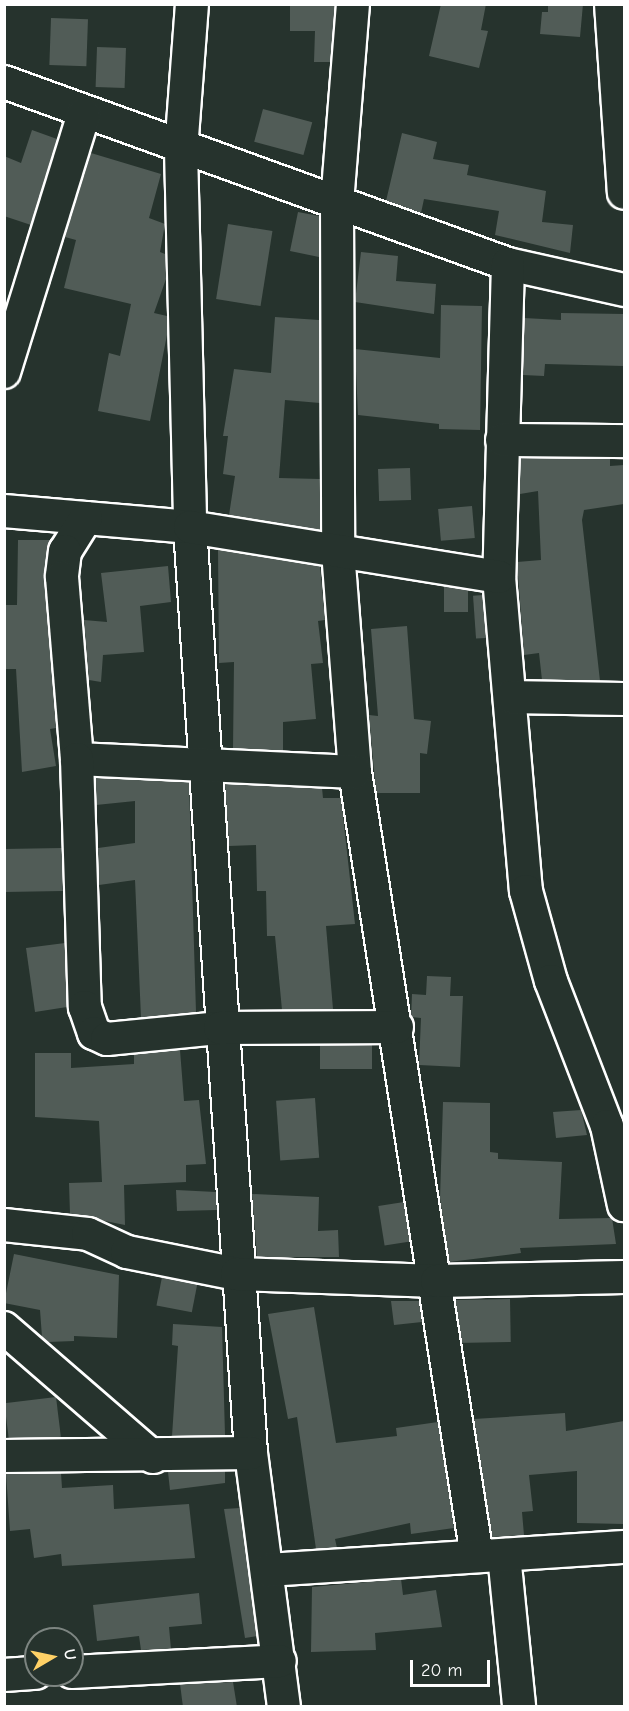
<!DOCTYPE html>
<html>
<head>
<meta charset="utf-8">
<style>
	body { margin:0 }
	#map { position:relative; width:629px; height:1711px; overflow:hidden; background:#26332d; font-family:"Comic Neue",sans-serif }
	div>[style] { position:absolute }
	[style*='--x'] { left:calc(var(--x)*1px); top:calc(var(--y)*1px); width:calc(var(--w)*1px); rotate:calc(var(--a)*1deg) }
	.building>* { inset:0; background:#515c57; transform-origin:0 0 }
	.roads { filter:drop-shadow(2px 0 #fff) drop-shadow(-2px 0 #fff) drop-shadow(0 2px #fff) drop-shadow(0 -2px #fff) }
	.minor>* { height:32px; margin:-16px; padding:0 16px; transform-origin:16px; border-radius:16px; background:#26332d }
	span { translate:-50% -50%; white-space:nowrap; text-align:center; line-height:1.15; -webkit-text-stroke:5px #26332d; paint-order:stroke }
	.frame { position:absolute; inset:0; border:6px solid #fff; pointer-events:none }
	.north { position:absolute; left:24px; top:1627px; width:60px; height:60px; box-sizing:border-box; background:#26332d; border:2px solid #7d8581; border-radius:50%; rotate:81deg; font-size:16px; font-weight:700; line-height:24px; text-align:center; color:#fff }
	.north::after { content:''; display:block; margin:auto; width:21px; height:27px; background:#ffd166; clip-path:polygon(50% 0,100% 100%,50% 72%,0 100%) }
	.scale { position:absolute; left:410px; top:1660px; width:80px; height:27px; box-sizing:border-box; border:3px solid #fff; border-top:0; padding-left:8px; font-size:18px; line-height:21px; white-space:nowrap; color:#fff; -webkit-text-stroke:4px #26332d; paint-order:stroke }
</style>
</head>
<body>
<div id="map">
	<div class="building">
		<i style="clip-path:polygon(290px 4px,335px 4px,330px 62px,314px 62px,315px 31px,290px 31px)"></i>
		<i style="clip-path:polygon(441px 4px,486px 4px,481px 30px,488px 31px,479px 68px,429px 56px)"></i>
		<i style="clip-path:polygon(548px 4px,583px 4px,580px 37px,540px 34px,542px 12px,548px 12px)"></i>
		<i style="left:51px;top:18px;width:37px;height:47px;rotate:2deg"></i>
		<i style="left:97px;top:47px;width:29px;height:40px;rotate:2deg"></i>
		<i style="left:263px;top:109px;width:51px;height:34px;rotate:15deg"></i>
		<i style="clip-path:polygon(32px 130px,57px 139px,31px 225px,4px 216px,4px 156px,21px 163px)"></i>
		<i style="clip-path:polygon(402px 133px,437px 142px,433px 159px,469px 165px,467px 175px,546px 191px,542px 222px,573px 225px,570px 253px,495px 235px,499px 211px,424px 199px,421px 213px,386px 201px)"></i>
		<i style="clip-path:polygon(91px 153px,161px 174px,149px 218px,165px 224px,160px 252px,165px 254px,166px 279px,154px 313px,167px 316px,167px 335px,150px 421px,98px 411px,109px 353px,120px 356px,131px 304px,64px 288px,76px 240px,65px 237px)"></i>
		<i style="clip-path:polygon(298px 212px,319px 216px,319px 257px,290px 251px)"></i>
		<i style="left:228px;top:224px;width:45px;height:76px;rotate:9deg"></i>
		<i style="clip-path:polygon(361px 252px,398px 256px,396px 281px,436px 284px,434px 314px,355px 302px)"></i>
		<i style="clip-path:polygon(441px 305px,482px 306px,480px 430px,439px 429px,439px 424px,358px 415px,355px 349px,440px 358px)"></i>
		<i style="clip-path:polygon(561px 313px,624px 314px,624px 366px,545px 364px,544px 376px,523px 375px,524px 318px,561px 320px)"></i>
		<i style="clip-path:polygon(275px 317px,319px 320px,320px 403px,285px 400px,279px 478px,320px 479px,320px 530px,229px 515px,235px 476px,223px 474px,228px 436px,223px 436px,234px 369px,271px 373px)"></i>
		<i style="clip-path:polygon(520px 458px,610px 459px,610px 466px,624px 465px,624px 504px,584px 510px,582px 520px,600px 681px,542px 680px,539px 653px,524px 655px,517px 562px,541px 560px,538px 491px,520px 494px)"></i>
		<i style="left:410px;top:468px;width:32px;height:32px;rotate:88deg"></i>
		<i style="left:472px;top:506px;width:32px;height:34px;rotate:85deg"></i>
		<i style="clip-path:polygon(18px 540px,50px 540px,44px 578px,56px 728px,50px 729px,56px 766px,22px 772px,16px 669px,4px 669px,4px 605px,17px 605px)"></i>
		<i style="clip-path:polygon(218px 550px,320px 566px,325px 620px,318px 621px,323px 663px,311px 664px,316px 719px,283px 722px,283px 751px,233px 748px,234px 662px,219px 663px)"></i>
		<i style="clip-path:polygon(168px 566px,171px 602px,140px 606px,144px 652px,103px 655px,101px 682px,89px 680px,84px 620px,107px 622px,101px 573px)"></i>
		<i style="clip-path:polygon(444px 586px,468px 590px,468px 612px,444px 612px)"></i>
		<i style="left:483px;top:595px;width:43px;height:10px;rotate:86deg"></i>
		<i style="clip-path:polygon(407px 626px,414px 719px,431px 721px,427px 754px,420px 753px,420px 793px,376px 793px,369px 715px,378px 716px,371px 629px)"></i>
		<i style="clip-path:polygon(96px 778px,189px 782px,196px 1012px,141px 1018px,135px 880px,99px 885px,98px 848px,135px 843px,135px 801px,96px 805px)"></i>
		<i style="clip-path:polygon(225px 784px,322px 788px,323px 798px,341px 798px,355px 924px,326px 926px,333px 1009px,282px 1010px,275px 936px,267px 936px,266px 891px,257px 891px,256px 845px,229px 846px)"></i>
		<i style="left:62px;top:848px;width:43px;height:58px;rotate:89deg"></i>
		<i style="clip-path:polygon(65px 943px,67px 1007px,35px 1012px,26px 948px)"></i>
		<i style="clip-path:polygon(427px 976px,451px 977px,450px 996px,463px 996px,460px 1067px,419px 1065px,421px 1018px,411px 1017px,412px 994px,426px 995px)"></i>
		<i style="left:320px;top:1045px;width:52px;height:24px"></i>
		<i style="clip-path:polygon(180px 1050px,184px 1101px,199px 1100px,206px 1164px,186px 1165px,186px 1182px,124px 1185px,125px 1225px,70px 1214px,69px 1183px,102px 1182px,99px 1121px,35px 1117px,35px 1053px,71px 1053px,71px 1068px,134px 1064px,134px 1054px)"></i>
		<i style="left:315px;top:1098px;width:60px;height:39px;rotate:86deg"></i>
		<i style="clip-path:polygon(443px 1102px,490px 1103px,490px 1152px,498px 1153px,498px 1159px,562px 1162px,559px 1219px,612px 1218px,616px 1244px,520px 1248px,521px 1253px,449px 1262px,440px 1198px)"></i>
		<i style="clip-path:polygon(581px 1110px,587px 1135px,556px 1138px,553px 1112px)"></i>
		<i style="clip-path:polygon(176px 1190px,216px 1192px,217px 1210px,177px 1211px)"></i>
		<i style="clip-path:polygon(252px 1194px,319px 1197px,318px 1231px,338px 1230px,339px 1257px,257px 1257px)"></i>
		<i style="left:404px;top:1202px;width:40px;height:26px;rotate:81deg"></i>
		<i style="clip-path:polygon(14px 1254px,119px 1275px,117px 1338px,74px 1336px,74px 1341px,48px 1342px,42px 1337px,40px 1310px,4px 1303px)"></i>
		<i style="left:162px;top:1277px;width:36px;height:29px;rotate:11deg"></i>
		<i style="left:510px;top:1299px;width:43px;height:55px;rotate:89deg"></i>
		<i style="clip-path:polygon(391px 1301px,419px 1301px,422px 1322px,394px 1325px)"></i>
		<i style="clip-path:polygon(314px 1307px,336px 1443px,397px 1436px,396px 1428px,438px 1422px,454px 1528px,411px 1534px,410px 1523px,335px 1539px,337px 1548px,316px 1549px,297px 1417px,288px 1419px,268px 1314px)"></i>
		<i style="clip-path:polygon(173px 1324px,222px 1327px,225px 1435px,172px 1436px,178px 1346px,172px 1345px)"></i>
		<i style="left:56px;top:1397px;width:40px;height:52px;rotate:83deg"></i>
		<i style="clip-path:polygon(565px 1413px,566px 1431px,624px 1421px,624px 1524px,577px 1523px,577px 1471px,529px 1475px,533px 1511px,522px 1512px,524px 1535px,492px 1537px,474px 1419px)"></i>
		<i style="clip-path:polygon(225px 1471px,225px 1483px,170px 1490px,168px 1472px)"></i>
		<i style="clip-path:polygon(61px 1473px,62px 1488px,113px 1485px,114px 1509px,189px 1504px,195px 1558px,62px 1566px,61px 1554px,34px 1558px,30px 1529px,10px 1531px,6px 1474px)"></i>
		<i style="clip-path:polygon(240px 1508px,257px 1636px,245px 1638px,224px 1509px)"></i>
		<i style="clip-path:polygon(401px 1579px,403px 1595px,436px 1590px,442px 1627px,375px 1633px,376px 1650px,311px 1652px,312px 1587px)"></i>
		<i style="clip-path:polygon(199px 1593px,202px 1624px,169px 1627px,171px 1649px,141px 1650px,139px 1636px,97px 1641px,93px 1605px)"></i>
		<i style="clip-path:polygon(233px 1682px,237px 1707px,183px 1707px,180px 1684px)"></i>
	</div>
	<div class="roads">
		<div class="minor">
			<i style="--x:192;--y:4;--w:146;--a:94.3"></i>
			<i style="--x:181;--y:150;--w:377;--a:88.6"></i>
			<i style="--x:190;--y:527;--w:928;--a:86.23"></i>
			<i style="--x:251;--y:1453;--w:255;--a:82.6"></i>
			<i style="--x:353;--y:4;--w:200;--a:94.6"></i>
			<i style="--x:337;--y:203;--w:348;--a:89.8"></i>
			<i style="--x:338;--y:551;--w:222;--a:85.6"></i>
			<i style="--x:355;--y:772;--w:793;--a:81.16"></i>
			<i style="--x:611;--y:4;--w:189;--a:86.1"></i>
			<i style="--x:4;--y:82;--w:536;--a:19.86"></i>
			<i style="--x:508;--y:264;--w:119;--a:12.6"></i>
			<i style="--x:508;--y:264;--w:313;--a:91.6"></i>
			<i style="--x:499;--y:577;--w:315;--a:85.1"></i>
			<i style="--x:526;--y:891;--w:93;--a:74.5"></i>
			<i style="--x:551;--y:981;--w:155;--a:68.9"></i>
			<i style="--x:607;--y:1126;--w:81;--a:77.9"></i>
			<i style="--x:4;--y:372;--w:270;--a:-72.8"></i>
			<i style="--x:502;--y:440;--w:122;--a:0.5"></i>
			<i style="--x:4;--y:511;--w:187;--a:4.9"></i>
			<i style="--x:190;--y:527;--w:313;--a:9.2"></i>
			<i style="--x:86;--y:518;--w:39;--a:122"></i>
			<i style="--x:65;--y:551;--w:26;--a:97"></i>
			<i style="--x:62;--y:577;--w:183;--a:85.3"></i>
			<i style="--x:77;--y:759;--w:278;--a:2.7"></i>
			<i style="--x:510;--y:697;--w:114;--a:1"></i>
			<i style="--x:77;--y:759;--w:248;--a:88.2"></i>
			<i style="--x:85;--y:1007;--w:28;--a:71"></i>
			<i style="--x:94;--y:1033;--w:14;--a:25"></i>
			<i style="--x:107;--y:1039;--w:114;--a:-5.6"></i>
			<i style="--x:220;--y:1028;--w:177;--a:-0.3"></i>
			<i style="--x:4;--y:1225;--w:84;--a:6.1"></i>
			<i style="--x:88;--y:1234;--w:43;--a:24.8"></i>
			<i style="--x:127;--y:1252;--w:112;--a:11.3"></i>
			<i style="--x:237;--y:1274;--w:200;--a:2"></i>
			<i style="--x:437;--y:1281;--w:187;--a:-1.2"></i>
			<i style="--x:4;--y:1328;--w:197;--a:40.9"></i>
			<i style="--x:4;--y:1456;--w:247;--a:-0.7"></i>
			<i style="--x:504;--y:1555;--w:152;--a:84.3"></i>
			<i style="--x:268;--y:1570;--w:357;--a:-3.7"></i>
			<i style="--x:72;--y:1672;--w:208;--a:-3"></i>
			<i style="--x:4;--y:1675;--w:32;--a:-4"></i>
		</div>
	</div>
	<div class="frame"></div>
	<div class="north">U</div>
	<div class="scale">20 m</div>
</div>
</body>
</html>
